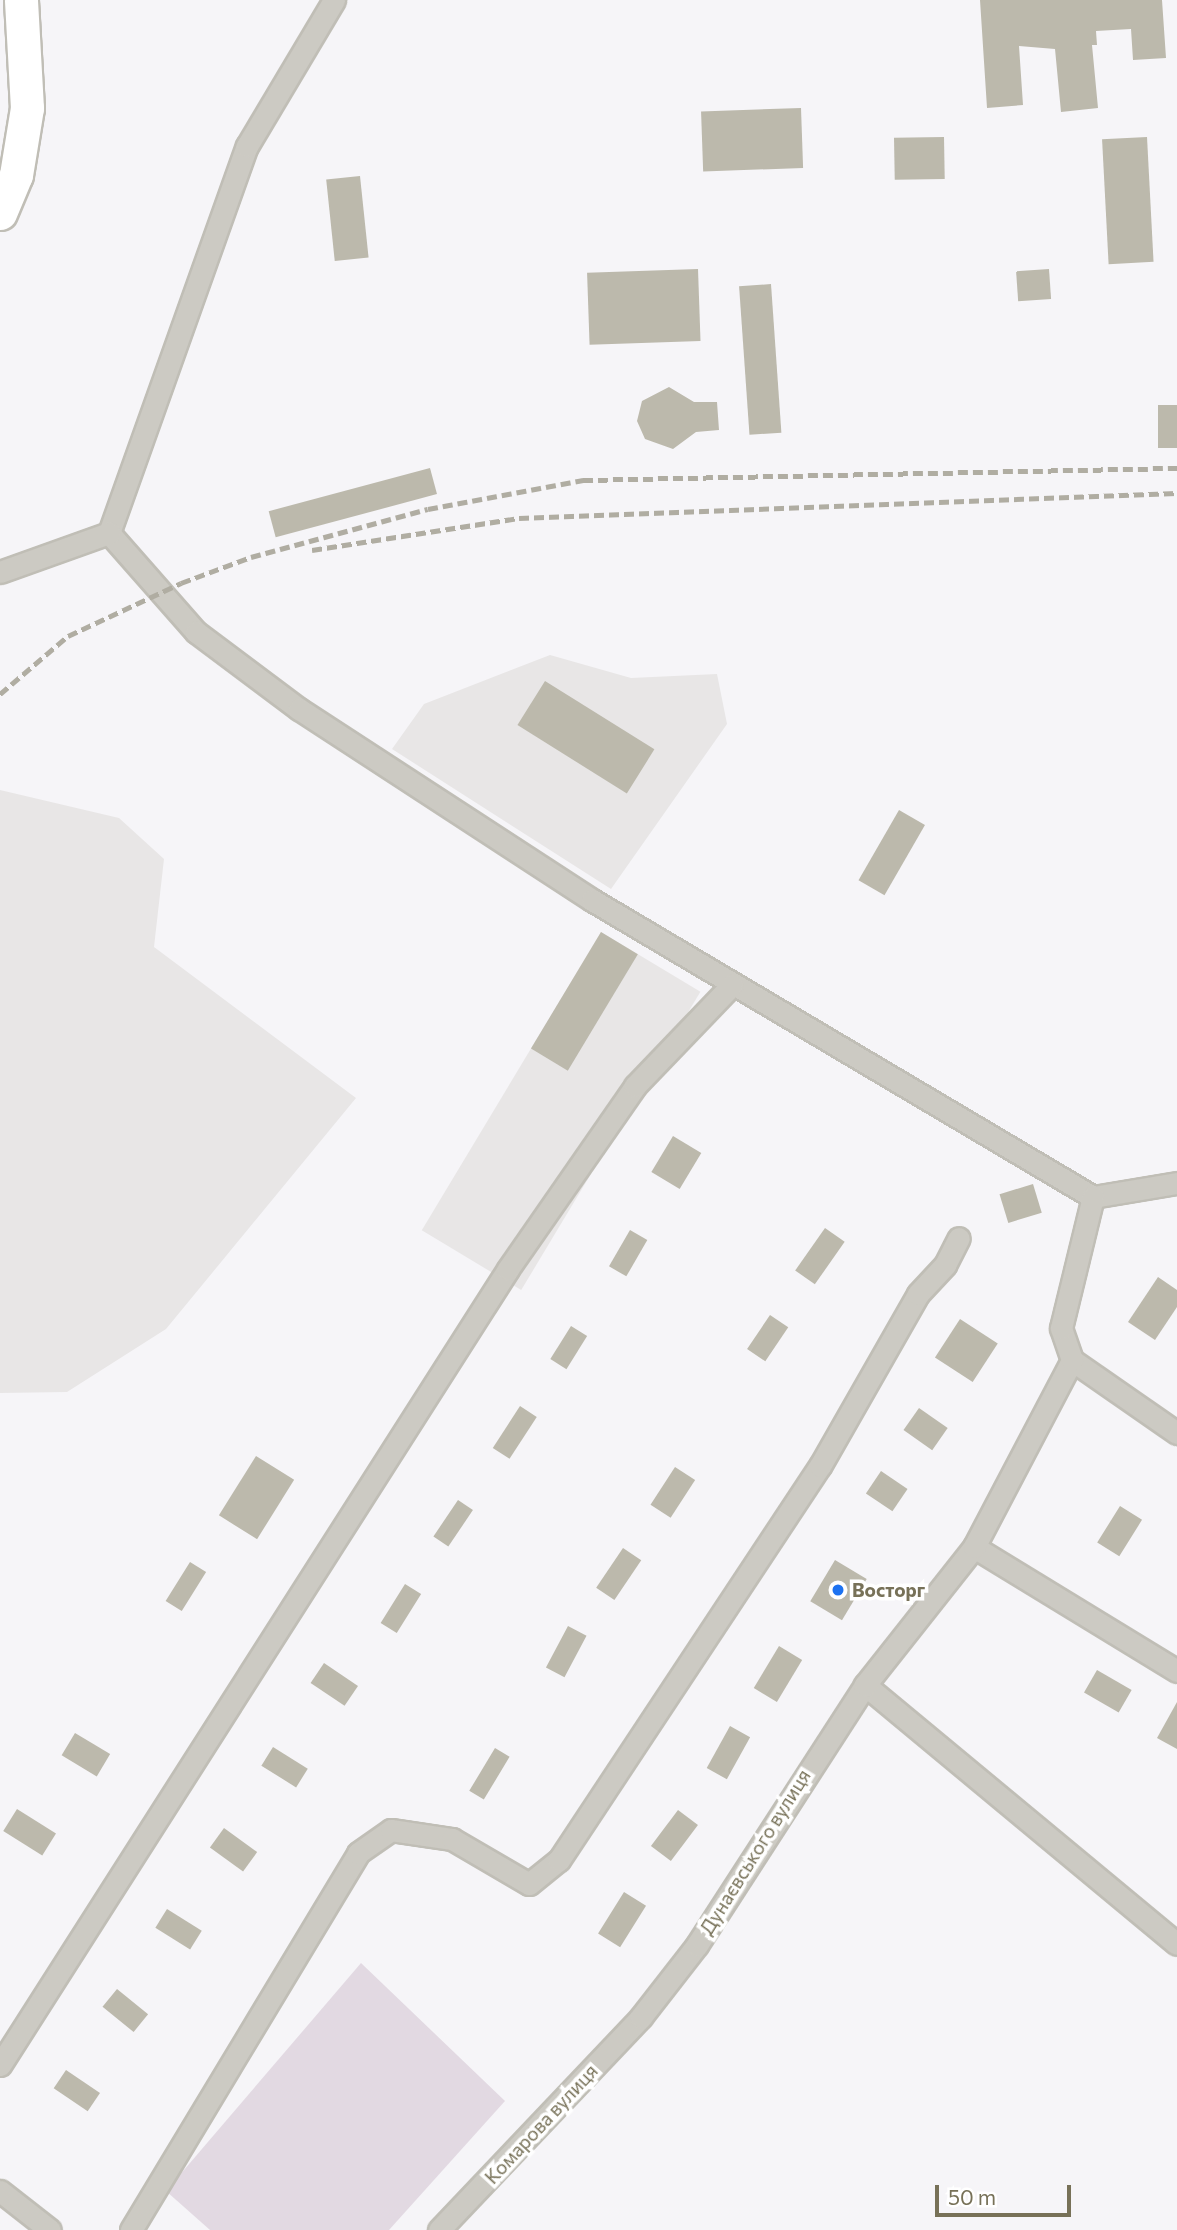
<!DOCTYPE html>
<html>
<head>
<meta charset="utf-8">
<style>
	body { margin:0 }
	#map { position:relative; width:1177px; height:2230px; overflow:hidden; background:#f6f5f8; font-family:Commissioner,sans-serif }
	div>[style] { position:absolute }
	[style*='--x'] { left:calc(var(--x)*1px); top:calc(var(--y)*1px); width:calc(var(--w)*1px); rotate:calc(var(--a)*1deg) }
	.built>* { inset:0; background:#e8e6e6; transform-origin:0 0 }
	.green>* { inset:0; background:#e2d9e2 }
	.building>* { inset:0; background:#bcb9ac; transform-origin:0 0 }
	.roads { filter:drop-shadow(2px 0 #c0beb6) drop-shadow(-2px 0 #c0beb6) drop-shadow(0 2px #c0beb6) drop-shadow(0 -2px #c0beb6) }
	.minor>* { height:21px; margin:-10.5px; padding:0 10.5px; transform-origin:10.5px; border-radius:10.5px; background:#cccac3 }
	.primary>* { height:33px; margin:-16.5px; padding:0 16.5px; transform-origin:16.5px; border-radius:16.5px; background:#fff }
	.rail>* { height:5px; margin-top:-2.5px; transform-origin:0; background:repeating-linear-gradient(90deg,#b0ada2 0 10px,transparent 0 15px) }
	.dots>* { width:19px; height:19px; translate:-50% -50%; box-sizing:border-box; border:4px solid #fff; border-radius:50% }
	span { translate:-50% -50%; white-space:nowrap; text-align:center; line-height:1.15; -webkit-text-stroke:7px #fff; paint-order:stroke }
	.poi-label { font-size:19px; color:#777158; font-weight:700 }
	.left { translate:0 -50%; text-align:left }
	.street-label { font-size:19px; color:#777158 }
	.scale { position:absolute; left:935px; top:2185px; width:136px; height:32px; box-sizing:border-box; border:4px solid #777158; border-top:0; padding-left:9px; font-size:21px; line-height:24px; white-space:nowrap; color:#777158; -webkit-text-stroke:5px #fff; paint-order:stroke }
</style>
</head>
<body>
<div id="map">
	<div class="built">
		<i style="clip-path:polygon(550px 655px,631px 678px,717px 674px,727px 724px,611px 889px,392px 749px,424px 704px)"></i>
		<i style="clip-path:polygon(0 790px,119px 818px,164px 859px,154px 947px,356px 1098px,166px 1329px,67px 1392px,0 1393px)"></i>
		<i style="left:601px;top:932px;width:116px;height:348px;rotate:31deg"></i>
	</div>
	<div class="green">
		<i style="clip-path:polygon(361px 1963px,505px 2101px,389px 2230px,210px 2230px,166px 2191px)"></i>
	</div>
	<div class="building">
		<i style="clip-path:polygon(980px 0,1162px 0,1166px 58px,1133px 60px,1131px 29px,1096px 31px,1097px 45px,1092px 45px,1098px 108px,1061px 112px,1055px 49px,1019px 46px,1023px 105px,987px 108px)"></i>
		<i style="left:801px;top:108px;width:60px;height:100px;rotate:88deg"></i>
		<i style="left:944px;top:137px;width:42px;height:50px;rotate:89deg"></i>
		<i style="left:1147px;top:137px;width:125px;height:45px;rotate:87deg"></i>
		<i style="left:360px;top:176px;width:82px;height:34px;rotate:84deg"></i>
		<i style="left:698px;top:269px;width:72px;height:111px;rotate:88deg"></i>
		<i style="left:1049px;top:269px;width:30px;height:33px;rotate:86deg"></i>
		<i style="left:771px;top:284px;width:149px;height:32px;rotate:86deg"></i>
		<i style="clip-path:polygon(669px 387px,694px 402px,717px 402px,719px 430px,696px 432px,673px 449px,645px 439px,637px 421px,642px 401px)"></i>
		<i style="left:1177px;top:405px;width:43px;height:19px;rotate:90deg"></i>
		<i style="left:430px;top:468px;width:27px;height:167px;rotate:75deg"></i>
		<i style="left:545px;top:681px;width:129px;height:52px;rotate:32deg"></i>
		<i style="left:899px;top:810px;width:30px;height:81px;rotate:30deg"></i>
		<i style="left:601px;top:932px;width:43px;height:136px;rotate:31deg"></i>
		<i style="left:673px;top:1136px;width:33px;height:42px;rotate:31deg"></i>
		<i style="left:1033px;top:1184px;width:30px;height:35px;rotate:73deg"></i>
		<i style="left:825px;top:1228px;width:24px;height:52px;rotate:35deg"></i>
		<i style="left:630px;top:1230px;width:20px;height:42px;rotate:30deg"></i>
		<i style="clip-path:polygon(1158px 1277px,1177px 1290px,1177px 1307px,1155px 1340px,1128px 1322px)"></i>
		<i style="left:770px;top:1315px;width:22px;height:41px;rotate:34deg"></i>
		<i style="left:960px;top:1319px;width:45px;height:46px;rotate:33deg"></i>
		<i style="left:571px;top:1326px;width:19px;height:39px;rotate:32deg"></i>
		<i style="left:520px;top:1406px;width:20px;height:50px;rotate:33deg"></i>
		<i style="left:919px;top:1408px;width:35px;height:27px;rotate:35deg"></i>
		<i style="left:256px;top:1456px;width:45px;height:70px;rotate:32deg"></i>
		<i style="left:675px;top:1467px;width:24px;height:45px;rotate:33deg"></i>
		<i style="left:881px;top:1471px;width:32px;height:27px;rotate:34deg"></i>
		<i style="left:458px;top:1500px;width:18px;height:44px;rotate:34deg"></i>
		<i style="left:1120px;top:1506px;width:26px;height:43px;rotate:32deg"></i>
		<i style="left:623px;top:1548px;width:22px;height:48px;rotate:34deg"></i>
		<i style="left:835px;top:1560px;width:37px;height:48px;rotate:31deg"></i>
		<i style="left:190px;top:1562px;width:19px;height:46px;rotate:32deg"></i>
		<i style="left:405px;top:1584px;width:19px;height:46px;rotate:32deg"></i>
		<i style="left:568px;top:1626px;width:21px;height:47px;rotate:28deg"></i>
		<i style="left:779px;top:1646px;width:27px;height:49px;rotate:31deg"></i>
		<i style="left:324px;top:1663px;width:41px;height:24px;rotate:34deg"></i>
		<i style="left:1097px;top:1670px;width:40px;height:26px;rotate:30deg"></i>
		<i style="clip-path:polygon(1177px 1702px,1177px 1749px,1157px 1738px)"></i>
		<i style="left:730px;top:1726px;width:23px;height:48px;rotate:29deg"></i>
		<i style="left:75px;top:1733px;width:41px;height:26px;rotate:31deg"></i>
		<i style="left:273px;top:1747px;width:41px;height:22px;rotate:32deg"></i>
		<i style="left:495px;top:1748px;width:17px;height:50px;rotate:31deg"></i>
		<i style="left:17px;top:1809px;width:46px;height:26px;rotate:32deg"></i>
		<i style="left:678px;top:1810px;width:25px;height:45px;rotate:37deg"></i>
		<i style="left:224px;top:1828px;width:41px;height:24px;rotate:36deg"></i>
		<i style="left:624px;top:1892px;width:26px;height:49px;rotate:32deg"></i>
		<i style="left:167px;top:1909px;width:41px;height:22px;rotate:32deg"></i>
		<i style="left:117px;top:1989px;width:40px;height:23px;rotate:39deg"></i>
		<i style="left:66px;top:2070px;width:41px;height:22px;rotate:34deg"></i>
	</div>
	<div class="roads">
		<div class="minor">
			<i style="--x:109;--y:533;--w:132;--a:48.7"></i>
			<i style="--x:196;--y:632;--w:129;--a:36.8"></i>
			<i style="--x:299;--y:709;--w:350;--a:33.1"></i>
			<i style="--x:592;--y:900;--w:582;--a:30.66"></i>
			<i style="--x:1093;--y:1197;--w:85;--a:-9.5"></i>
			<i style="--x:109;--y:533;--w:411;--a:-70.4"></i>
			<i style="--x:247;--y:146;--w:170;--a:-59.2"></i>
			<i style="--x:0;--y:572;--w:116;--a:-19.7"></i>
			<i style="--x:1072;--y:1360;--w:128;--a:34.8"></i>
			<i style="--x:974;--y:1547;--w:238;--a:31.4"></i>
			<i style="--x:865;--y:1685;--w:405;--a:39.7"></i>
			<i style="--x:0;--y:2065;--w:944;--a:-57.45"></i>
			<i style="--x:508;--y:1269;--w:223;--a:-55.2"></i>
			<i style="--x:635;--y:1086;--w:140;--a:-46.2"></i>
			<i style="--x:0;--y:2191;--w:63;--a:38"></i>
			<i style="--x:131;--y:2230;--w:440;--a:-58.9"></i>
			<i style="--x:358;--y:1853;--w:40;--a:-34.9"></i>
			<i style="--x:391;--y:1830;--w:62;--a:8.4"></i>
			<i style="--x:452;--y:1839;--w:89;--a:30.3"></i>
			<i style="--x:529;--y:1884;--w:38;--a:-39"></i>
			<i style="--x:559;--y:1860;--w:473;--a:-56.5"></i>
			<i style="--x:820;--y:1466;--w:198;--a:-60.3"></i>
			<i style="--x:918;--y:1294;--w:40;--a:-47"></i>
			<i style="--x:945;--y:1265;--w:30;--a:-63"></i>
			<i style="--x:439;--y:2230;--w:294;--a:-46.5"></i>
			<i style="--x:641;--y:2017;--w:91;--a:-52.1"></i>
			<i style="--x:697;--y:1945;--w:310;--a:-57.1"></i>
			<i style="--x:865;--y:1685;--w:176;--a:-51.7"></i>
			<i style="--x:974;--y:1547;--w:211;--a:-62.3"></i>
			<i style="--x:1072;--y:1360;--w:34;--a:-109"></i>
			<i style="--x:1061;--y:1328;--w:135;--a:-76.3"></i>
		</div>
		<div class="primary">
			<i style="--x:0;--y:213;--w:41;--a:-67.2"></i>
			<i style="--x:16;--y:175;--w:68;--a:-80.7"></i>
			<i style="--x:27;--y:108;--w:108;--a:-93.2"></i>
		</div>
	</div>
	<div class="rail">
		<i style="--x:312;--y:550;--w:209;--a:-8.8"></i>
		<i style="--x:519;--y:518;--w:658;--a:-2.18"></i>
		<i style="--x:0;--y:694;--w:89;--a:-40.5"></i>
		<i style="--x:68;--y:636;--w:125;--a:-25.1"></i>
		<i style="--x:181;--y:583;--w:75;--a:-20.4"></i>
		<i style="--x:251;--y:557;--w:183;--a:-15.2"></i>
		<i style="--x:428;--y:509;--w:158;--a:-10.6"></i>
		<i style="--x:583;--y:480;--w:594;--a:-1.16"></i>
	</div>
	<div class="dots">
		<i style="left:838px;top:1590px;background:#1d72f1"></i>
	</div>
	<div class="poi-label">
		<span class="left" style="left:852px;top:1590px">Восторг</span>
	</div>
	<div class="street-label">
		<span style="left:755px;top:1852px;rotate:-58deg">Дунаєвського вулиця</span>
		<span style="left:541px;top:2124px;rotate:-47deg">Комарова вулиця</span>
	</div>
	<div class="scale">50 m</div>
</div>
</body>
</html>
